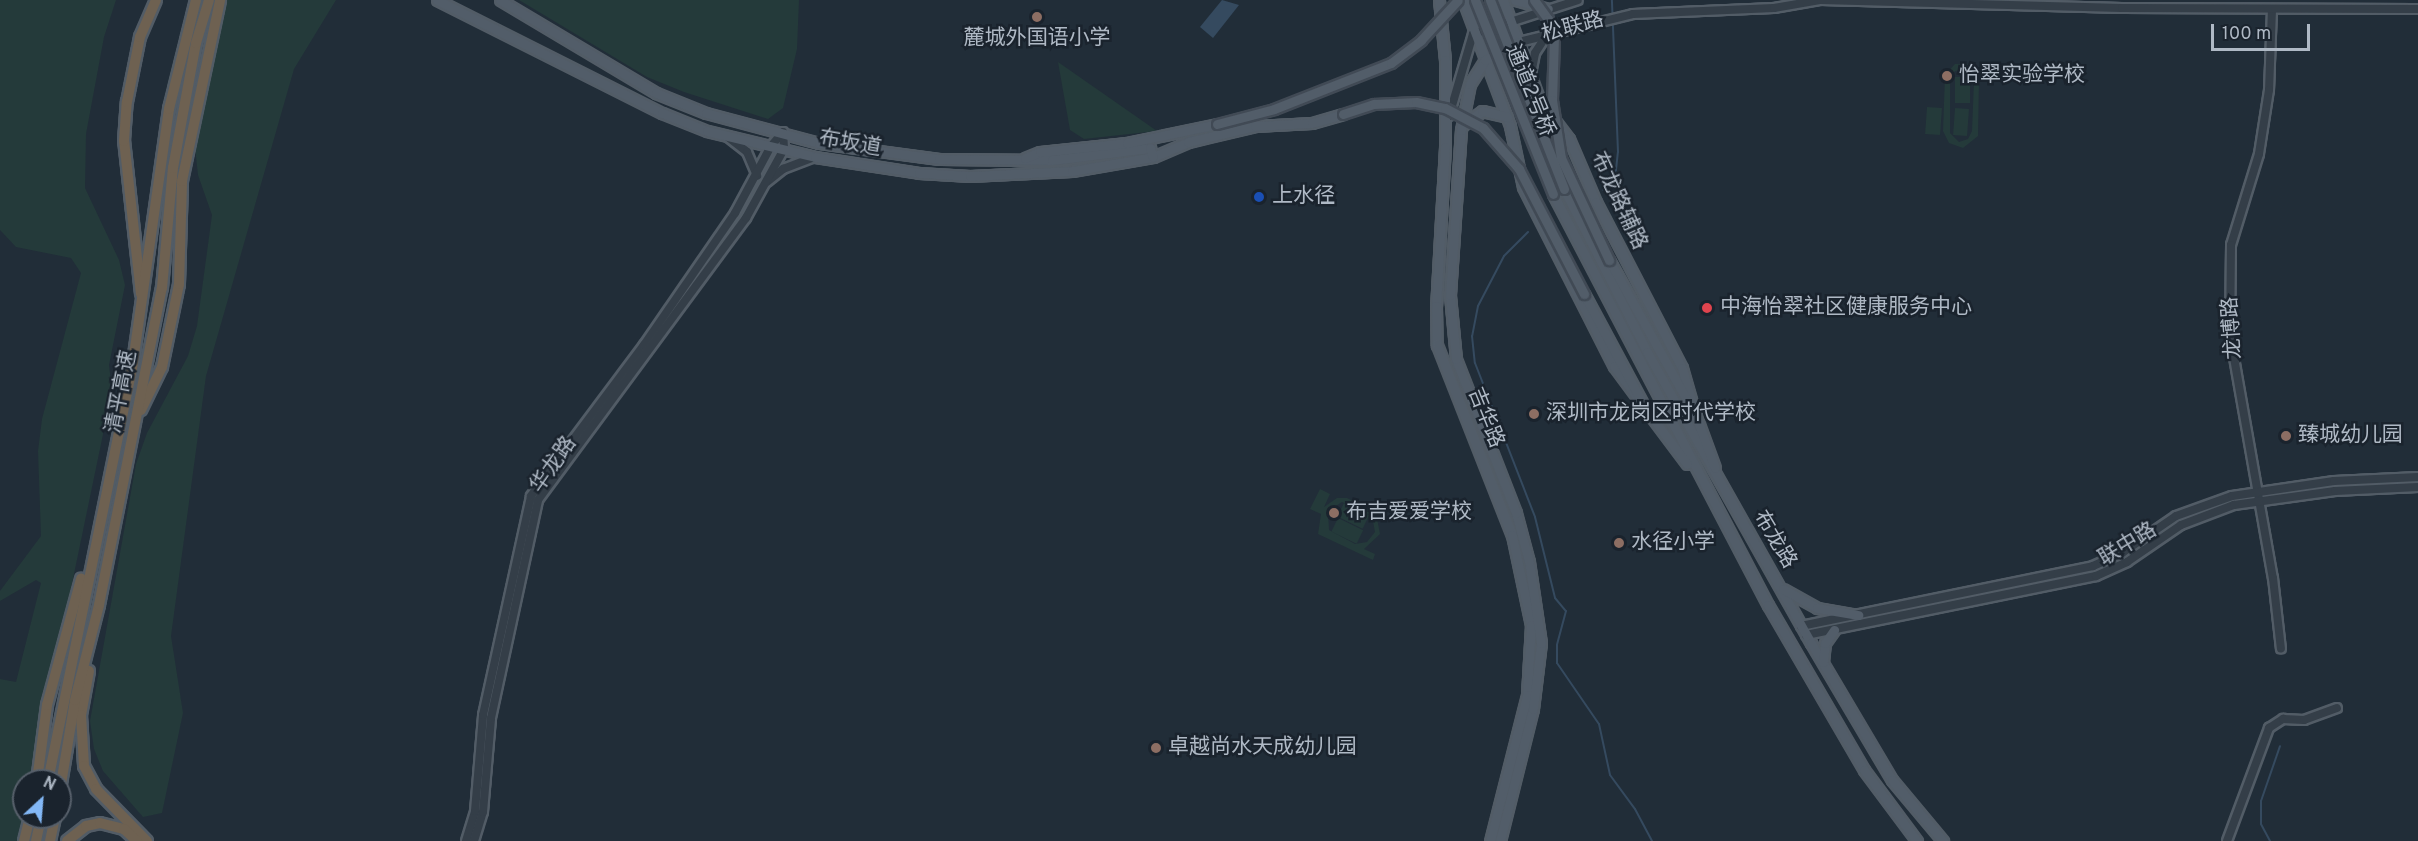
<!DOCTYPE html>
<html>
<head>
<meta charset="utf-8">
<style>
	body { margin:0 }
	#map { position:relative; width:2418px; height:841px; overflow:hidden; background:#212d38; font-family:Overpass,"Noto Sans SC",sans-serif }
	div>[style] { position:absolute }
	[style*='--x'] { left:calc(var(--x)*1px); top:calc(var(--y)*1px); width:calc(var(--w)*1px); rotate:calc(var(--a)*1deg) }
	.green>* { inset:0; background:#243a3a; transform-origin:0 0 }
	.water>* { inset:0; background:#354a5f }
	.stream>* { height:2px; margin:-1px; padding:0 1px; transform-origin:1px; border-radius:1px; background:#354a5f }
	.roads { filter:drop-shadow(2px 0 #525c66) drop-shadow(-2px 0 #525c66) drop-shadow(0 2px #525c66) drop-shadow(0 -2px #525c66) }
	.minor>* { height:8px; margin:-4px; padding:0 4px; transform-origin:4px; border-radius:4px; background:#343e48 }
	.major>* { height:9px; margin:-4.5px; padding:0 4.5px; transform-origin:4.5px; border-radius:4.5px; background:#525d69 }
	.highway>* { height:10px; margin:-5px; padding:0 5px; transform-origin:5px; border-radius:5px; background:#6e6151 }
	.bridges { filter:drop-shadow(2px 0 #414a55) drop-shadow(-2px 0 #414a55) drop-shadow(0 2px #414a55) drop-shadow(0 -2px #414a55) }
	.major-bridge>* { height:9px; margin:-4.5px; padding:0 4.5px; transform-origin:4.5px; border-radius:4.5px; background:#525d69 }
	.dots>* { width:16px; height:16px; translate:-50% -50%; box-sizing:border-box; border:3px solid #1a232d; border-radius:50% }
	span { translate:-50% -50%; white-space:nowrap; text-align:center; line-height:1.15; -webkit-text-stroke:5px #1a232d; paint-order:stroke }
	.street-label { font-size:21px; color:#afb9c5 }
	.poi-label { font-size:21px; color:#afb9c5 }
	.left { translate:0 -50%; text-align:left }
	.north { position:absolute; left:12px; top:769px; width:60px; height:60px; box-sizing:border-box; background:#1a232d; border:2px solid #565f6a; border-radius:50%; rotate:26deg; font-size:16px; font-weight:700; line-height:24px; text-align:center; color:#afb9c5 }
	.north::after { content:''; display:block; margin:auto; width:21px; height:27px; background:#83b8f6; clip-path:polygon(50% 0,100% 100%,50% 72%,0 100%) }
	.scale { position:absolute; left:2211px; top:24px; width:99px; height:27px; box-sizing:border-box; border:3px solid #afb9c5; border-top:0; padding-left:8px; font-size:18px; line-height:21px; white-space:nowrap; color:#afb9c5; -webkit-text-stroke:4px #1a232d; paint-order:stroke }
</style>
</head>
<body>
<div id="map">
	<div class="green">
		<i style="clip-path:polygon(0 0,116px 0,104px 37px,86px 134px,85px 188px,119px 260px,125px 285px,109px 365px,112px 391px,31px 781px,24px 781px,24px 816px,19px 841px,0 841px,0 679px,16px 682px,41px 583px,36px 580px,0 601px,0 591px,41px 536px,38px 451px,42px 419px,81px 273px,71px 258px,16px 247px,0 230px)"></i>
		<i style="clip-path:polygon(225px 0,336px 0,294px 69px,206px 376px,171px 636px,183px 713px,162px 813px,143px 817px,103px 771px,94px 749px,90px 721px,136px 464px,147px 433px,188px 356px,197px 326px,212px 215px,198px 175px,195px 147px)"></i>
		<i style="clip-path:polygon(519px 0,799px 0,797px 49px,783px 108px,768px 119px,684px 92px,647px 77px)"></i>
		<i style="clip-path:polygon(1058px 62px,1157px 131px,1084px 139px,1070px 130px)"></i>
		<i style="clip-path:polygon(evenodd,1955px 64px,1970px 64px,1979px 80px,1978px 136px,1963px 148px,1949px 143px,1943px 131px,1945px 75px,1955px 64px,1964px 69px,1974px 80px,1972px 131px,1968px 139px,1959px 142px,1950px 133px,1950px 80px,1955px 71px,1964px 69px)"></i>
		<i style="left:1955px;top:77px;width:15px;height:26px"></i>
		<i style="left:1927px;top:107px;width:15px;height:27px;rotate:4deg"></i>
		<i style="left:1955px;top:108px;width:14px;height:27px;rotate:4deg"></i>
		<i style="clip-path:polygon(evenodd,1320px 489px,1330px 494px,1324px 507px,1337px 498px,1347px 498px,1376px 513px,1380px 534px,1364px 549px,1375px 554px,1373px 560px,1318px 534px,1321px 514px,1310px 509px,1320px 489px,1342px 502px,1372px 516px,1375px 532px,1367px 542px,1355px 544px,1329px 530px,1328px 511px,1342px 502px)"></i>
		<i style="left:1344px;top:503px;width:28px;height:15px;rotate:26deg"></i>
		<i style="left:1338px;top:518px;width:28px;height:15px;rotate:26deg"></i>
	</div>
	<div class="water">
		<i style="clip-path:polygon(1222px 0,1239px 5px,1213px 38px,1200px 27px)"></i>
	</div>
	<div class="stream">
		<i style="--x:1603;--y:190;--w:24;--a:-57"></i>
		<i style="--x:1616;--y:170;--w:18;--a:-84"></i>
		<i style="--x:1618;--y:152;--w:152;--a:-92.3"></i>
		<i style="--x:1528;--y:232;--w:34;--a:135"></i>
		<i style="--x:1504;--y:256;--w:56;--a:117.5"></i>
		<i style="--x:1478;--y:306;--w:31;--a:101"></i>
		<i style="--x:1472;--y:336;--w:27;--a:84"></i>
		<i style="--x:1475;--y:363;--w:165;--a:68.7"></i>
		<i style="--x:1535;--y:517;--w:83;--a:76.1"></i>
		<i style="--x:1555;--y:598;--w:17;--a:50"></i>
		<i style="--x:1566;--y:611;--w:35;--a:105"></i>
		<i style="--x:1557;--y:645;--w:18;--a:90"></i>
		<i style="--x:1557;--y:663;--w:74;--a:55.5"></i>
		<i style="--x:1599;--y:724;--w:52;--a:77.8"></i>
		<i style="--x:1610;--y:775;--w:42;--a:53.7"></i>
		<i style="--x:1635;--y:809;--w:36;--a:62"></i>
		<i style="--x:2270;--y:841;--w:19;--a:-118"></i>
		<i style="--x:2261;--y:824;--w:23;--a:-90"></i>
		<i style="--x:2261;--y:801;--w:58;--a:-70.9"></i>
	</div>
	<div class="roads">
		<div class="minor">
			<i style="--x:2272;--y:9;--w:81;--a:92.1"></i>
			<i style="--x:2269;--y:90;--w:65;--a:98.9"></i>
			<i style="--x:2259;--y:154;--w:95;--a:107.1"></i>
			<i style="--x:2231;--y:245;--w:90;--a:90.6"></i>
			<i style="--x:2230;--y:335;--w:247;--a:80"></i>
			<i style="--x:2273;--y:578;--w:71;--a:83.6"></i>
			<i style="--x:1519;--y:42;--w:117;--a:-13.8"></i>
			<i style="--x:1633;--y:14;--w:141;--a:-2.4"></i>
			<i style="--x:1774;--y:8;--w:48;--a:-9.7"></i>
			<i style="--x:1821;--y:0;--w:301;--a:1.5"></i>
			<i style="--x:2122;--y:8;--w:296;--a:0.2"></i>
			<i style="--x:1531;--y:74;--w:21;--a:-79"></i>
			<i style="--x:1535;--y:53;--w:20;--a:-57"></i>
			<i style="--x:1449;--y:116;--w:85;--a:-73.7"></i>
			<i style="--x:1473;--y:34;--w:110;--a:-17.9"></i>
			<i style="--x:728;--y:137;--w:24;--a:38"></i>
			<i style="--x:747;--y:152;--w:26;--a:67"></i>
			<i style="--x:767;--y:182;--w:21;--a:-39"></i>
			<i style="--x:783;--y:169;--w:33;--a:-21"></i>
			<i style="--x:1801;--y:626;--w:298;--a:-11.6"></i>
			<i style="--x:2093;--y:566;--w:32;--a:-24"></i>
			<i style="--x:2122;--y:553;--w:65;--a:-34.4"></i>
			<i style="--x:2176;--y:516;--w:59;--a:-19.7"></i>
			<i style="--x:2232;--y:496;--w:103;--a:-8.4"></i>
			<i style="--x:2334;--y:481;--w:84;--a:-2.7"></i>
			<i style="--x:1806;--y:635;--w:296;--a:-11.5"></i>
			<i style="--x:2096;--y:576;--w:34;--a:-24"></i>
			<i style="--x:2127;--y:562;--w:65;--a:-34.4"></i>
			<i style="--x:2181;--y:525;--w:57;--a:-20.7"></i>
			<i style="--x:2234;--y:505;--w:102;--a:-7.9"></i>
			<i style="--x:2335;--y:491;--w:83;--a:-2.8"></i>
			<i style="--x:466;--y:841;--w:31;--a:-73"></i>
			<i style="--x:475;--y:811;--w:96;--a:-85.2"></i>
			<i style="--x:483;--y:715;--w:224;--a:-77.6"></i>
			<i style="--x:531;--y:496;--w:189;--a:-53.2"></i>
			<i style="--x:644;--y:345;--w:160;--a:-55.4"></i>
			<i style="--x:735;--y:213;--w:76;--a:-61.8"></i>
			<i style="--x:771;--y:146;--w:18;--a:-49"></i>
			<i style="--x:474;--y:841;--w:30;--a:-73"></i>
			<i style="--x:483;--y:812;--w:94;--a:-85.1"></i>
			<i style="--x:491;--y:718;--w:223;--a:-77.8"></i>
			<i style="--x:538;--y:500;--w:350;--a:-53.6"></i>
			<i style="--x:746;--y:218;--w:79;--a:-61.2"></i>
			<i style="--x:784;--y:149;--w:17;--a:-93"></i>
			<i style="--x:2227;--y:841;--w:121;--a:-69.6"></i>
			<i style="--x:2269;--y:728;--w:17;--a:-33"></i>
			<i style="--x:2283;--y:719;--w:21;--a:3"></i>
			<i style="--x:2304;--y:720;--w:35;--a:-20"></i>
		</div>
		<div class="major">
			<i style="--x:437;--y:0;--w:252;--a:26.7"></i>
			<i style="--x:662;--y:113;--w:48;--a:21.8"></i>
			<i style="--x:707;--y:131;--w:111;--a:13.5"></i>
			<i style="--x:815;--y:157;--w:105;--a:8.7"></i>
			<i style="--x:919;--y:173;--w:51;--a:3.4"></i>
			<i style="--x:970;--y:176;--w:102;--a:-2.8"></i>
			<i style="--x:1072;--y:171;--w:82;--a:-9.8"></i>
			<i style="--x:1153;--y:157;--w:38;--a:-23"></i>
			<i style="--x:1188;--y:142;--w:69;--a:-13.4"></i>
			<i style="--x:1255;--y:126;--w:57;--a:-3"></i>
			<i style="--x:1312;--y:123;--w:32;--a:-16"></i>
			<i style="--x:500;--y:0;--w:182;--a:30.8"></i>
			<i style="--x:656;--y:93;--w:54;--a:21.8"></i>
			<i style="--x:706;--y:113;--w:117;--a:14.9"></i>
			<i style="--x:819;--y:143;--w:121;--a:7.6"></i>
			<i style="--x:939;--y:159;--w:113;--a:0.5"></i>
			<i style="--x:1052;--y:160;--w:99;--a:-7"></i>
			<i style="--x:1150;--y:148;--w:9;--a:72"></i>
			<i style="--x:1439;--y:0;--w:60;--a:84.3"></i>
			<i style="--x:1445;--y:60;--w:87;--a:90"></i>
			<i style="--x:1445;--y:147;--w:159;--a:93.2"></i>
			<i style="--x:1436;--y:306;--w:39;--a:89"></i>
			<i style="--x:1437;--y:345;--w:204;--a:68.5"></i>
			<i style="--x:1512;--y:535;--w:92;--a:78.1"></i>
			<i style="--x:1531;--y:625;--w:70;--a:93.3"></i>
			<i style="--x:1527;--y:695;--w:151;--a:104.2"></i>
			<i style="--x:1463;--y:0;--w:134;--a:69.5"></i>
			<i style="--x:1510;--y:126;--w:62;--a:78"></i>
			<i style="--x:1523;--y:187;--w:201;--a:63.1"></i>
			<i style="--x:1614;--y:366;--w:52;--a:53.6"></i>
			<i style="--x:1503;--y:0;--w:108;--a:69.9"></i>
			<i style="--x:1540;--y:101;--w:48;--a:52.7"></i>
			<i style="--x:1569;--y:139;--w:69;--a:66.8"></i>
			<i style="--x:1596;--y:202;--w:187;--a:62.6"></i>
			<i style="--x:1682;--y:368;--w:54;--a:73.9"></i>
			<i style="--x:1515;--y:0;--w:34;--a:15"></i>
			<i style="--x:1463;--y:125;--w:24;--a:-36"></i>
			<i style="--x:1482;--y:111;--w:26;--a:13"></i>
			<i style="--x:1025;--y:158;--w:16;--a:-22"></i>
			<i style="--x:1040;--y:152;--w:87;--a:-5.9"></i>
			<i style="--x:1127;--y:143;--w:92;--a:-11.9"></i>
			<i style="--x:1564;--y:189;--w:183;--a:63"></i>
			<i style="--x:1647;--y:352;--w:334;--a:60.6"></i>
			<i style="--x:1811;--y:643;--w:159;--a:59.4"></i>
			<i style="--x:1892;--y:780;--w:80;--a:50.1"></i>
			<i style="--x:1553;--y:194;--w:464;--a:62.4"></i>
			<i style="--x:1768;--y:605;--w:191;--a:59.8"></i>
			<i style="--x:1864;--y:770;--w:89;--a:53.3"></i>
			<i style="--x:1609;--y:260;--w:165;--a:60.9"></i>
			<i style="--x:1584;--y:294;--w:129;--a:61.8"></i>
			<i style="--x:1645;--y:408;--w:70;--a:53.1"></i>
			<i style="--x:1696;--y:416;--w:55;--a:69.9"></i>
			<i style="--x:1783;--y:589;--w:39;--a:29"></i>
			<i style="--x:1817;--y:608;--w:42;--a:9.7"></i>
			<i style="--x:1823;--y:662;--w:19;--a:-84"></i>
			<i style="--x:1825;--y:643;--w:16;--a:-55"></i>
			<i style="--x:1500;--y:841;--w:136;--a:-76"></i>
			<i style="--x:1533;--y:709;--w:66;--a:-83.1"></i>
			<i style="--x:1541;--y:643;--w:82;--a:-98.4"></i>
			<i style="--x:1529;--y:562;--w:51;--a:-104.9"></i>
			<i style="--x:1516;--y:513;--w:165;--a:-111.3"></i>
			<i style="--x:1456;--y:359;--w:64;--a:-95.4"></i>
			<i style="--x:1450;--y:295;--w:165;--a:-86.2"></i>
			<i style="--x:1461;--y:130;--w:47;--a:-78.9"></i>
			<i style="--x:1470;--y:84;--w:28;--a:-58"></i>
			<i style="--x:1485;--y:60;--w:38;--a:-28"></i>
		</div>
		<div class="highway">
			<i style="--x:141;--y:294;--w:154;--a:-96.3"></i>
			<i style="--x:124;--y:141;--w:39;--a:-86"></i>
			<i style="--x:127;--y:102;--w:66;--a:-78.7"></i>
			<i style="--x:140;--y:37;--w:40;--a:-66.6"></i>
			<i style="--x:141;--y:410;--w:48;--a:-64"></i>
			<i style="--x:162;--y:367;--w:85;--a:-78.4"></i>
			<i style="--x:179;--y:284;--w:103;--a:-88.3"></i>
			<i style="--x:182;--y:181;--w:185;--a:-78.1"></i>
			<i style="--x:89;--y:671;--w:45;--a:100.3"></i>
			<i style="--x:81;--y:715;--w:51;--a:86.6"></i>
			<i style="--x:84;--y:766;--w:26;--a:62"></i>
			<i style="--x:96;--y:789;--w:73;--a:45.6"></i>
			<i style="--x:37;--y:781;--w:77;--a:-82.5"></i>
			<i style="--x:47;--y:705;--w:131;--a:-74.9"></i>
			<i style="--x:48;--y:781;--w:420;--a:-78.5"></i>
			<i style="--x:132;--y:369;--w:263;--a:-81.9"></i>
			<i style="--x:169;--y:109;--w:112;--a:-76.1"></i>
			<i style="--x:60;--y:790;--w:91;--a:-80.5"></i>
			<i style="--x:75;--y:700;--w:98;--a:-75.8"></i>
			<i style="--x:99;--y:605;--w:323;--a:-78.8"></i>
			<i style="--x:162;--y:288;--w:121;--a:-84.8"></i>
			<i style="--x:173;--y:168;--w:127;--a:-79.6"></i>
			<i style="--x:196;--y:43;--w:45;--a:-73.2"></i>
			<i style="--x:24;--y:841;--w:25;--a:-76"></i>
			<i style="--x:36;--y:841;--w:25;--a:-78"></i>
			<i style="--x:50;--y:841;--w:25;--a:-78"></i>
			<i style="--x:67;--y:841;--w:24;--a:-38"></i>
			<i style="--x:86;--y:826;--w:14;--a:-12"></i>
			<i style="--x:100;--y:823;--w:25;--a:14"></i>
			<i style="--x:124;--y:829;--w:18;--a:43"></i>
		</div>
	</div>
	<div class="bridges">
		<div class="major-bridge">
			<i style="--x:1475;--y:0;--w:209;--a:68.1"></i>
			<i style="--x:1490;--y:0;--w:203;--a:68.6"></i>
			<i style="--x:1534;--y:0;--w:24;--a:54"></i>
			<i style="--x:1548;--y:19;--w:19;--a:72"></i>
			<i style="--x:1554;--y:37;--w:63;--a:91.8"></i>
			<i style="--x:1552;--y:100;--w:59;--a:81.2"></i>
			<i style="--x:1561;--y:158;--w:113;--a:64.8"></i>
			<i style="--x:1343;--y:114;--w:33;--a:-18"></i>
			<i style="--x:1374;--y:104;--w:42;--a:-2.7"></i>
			<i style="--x:1416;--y:102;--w:30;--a:12"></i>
			<i style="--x:1445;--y:108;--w:43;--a:27.8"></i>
			<i style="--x:1483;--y:128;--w:55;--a:48.7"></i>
			<i style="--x:1519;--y:169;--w:141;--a:62.5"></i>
			<i style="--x:1217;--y:124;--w:59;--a:-14.7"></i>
			<i style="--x:1274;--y:109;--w:126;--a:-21.5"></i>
			<i style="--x:1391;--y:63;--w:38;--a:-37"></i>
			<i style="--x:1421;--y:40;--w:54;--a:-47.2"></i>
		</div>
	</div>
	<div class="dots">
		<i style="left:1037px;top:17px;background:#8d6e63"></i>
		<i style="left:1947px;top:76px;background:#8d6e63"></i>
		<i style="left:1259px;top:197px;background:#1a4fb4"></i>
		<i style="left:1707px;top:308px;background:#e0444e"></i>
		<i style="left:1534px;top:414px;background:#8d6e63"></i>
		<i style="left:2286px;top:436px;background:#8d6e63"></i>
		<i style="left:1334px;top:513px;background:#8d6e63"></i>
		<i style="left:1619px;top:543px;background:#8d6e63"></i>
		<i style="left:1156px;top:748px;background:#8d6e63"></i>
	</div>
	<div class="street-label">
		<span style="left:1573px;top:28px;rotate:-15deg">松联路</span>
		<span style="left:1529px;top:91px;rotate:68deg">通道2号桥</span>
		<span style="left:850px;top:144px;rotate:10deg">布坂道</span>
		<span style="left:1618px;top:201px;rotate:65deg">布龙路辅路</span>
		<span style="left:2233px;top:328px;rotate:-94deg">龙博路</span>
		<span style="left:122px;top:392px;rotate:-79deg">清平高速</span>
		<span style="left:1485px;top:418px;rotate:68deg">吉华路</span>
		<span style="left:554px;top:465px;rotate:-55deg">华龙路</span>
		<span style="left:1774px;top:540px;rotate:59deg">布龙路</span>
		<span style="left:2128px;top:545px;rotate:-31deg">联中路</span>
	</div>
	<div class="poi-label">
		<span style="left:1037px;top:39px">麓城外国语小学</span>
		<span class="left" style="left:1959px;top:76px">怡翠实验学校</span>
		<span class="left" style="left:1272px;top:197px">上水径</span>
		<span class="left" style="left:1720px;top:308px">中海怡翠社区健康服务中心</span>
		<span class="left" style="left:1546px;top:414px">深圳市龙岗区时代学校</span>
		<span class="left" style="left:2298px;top:436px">臻城幼儿园</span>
		<span class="left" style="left:1346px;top:513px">布吉爱爱学校</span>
		<span class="left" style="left:1631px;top:543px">水径小学</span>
		<span class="left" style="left:1168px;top:748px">卓越尚水天成幼儿园</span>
	</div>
	<div class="north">N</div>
	<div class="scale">100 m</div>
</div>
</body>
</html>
